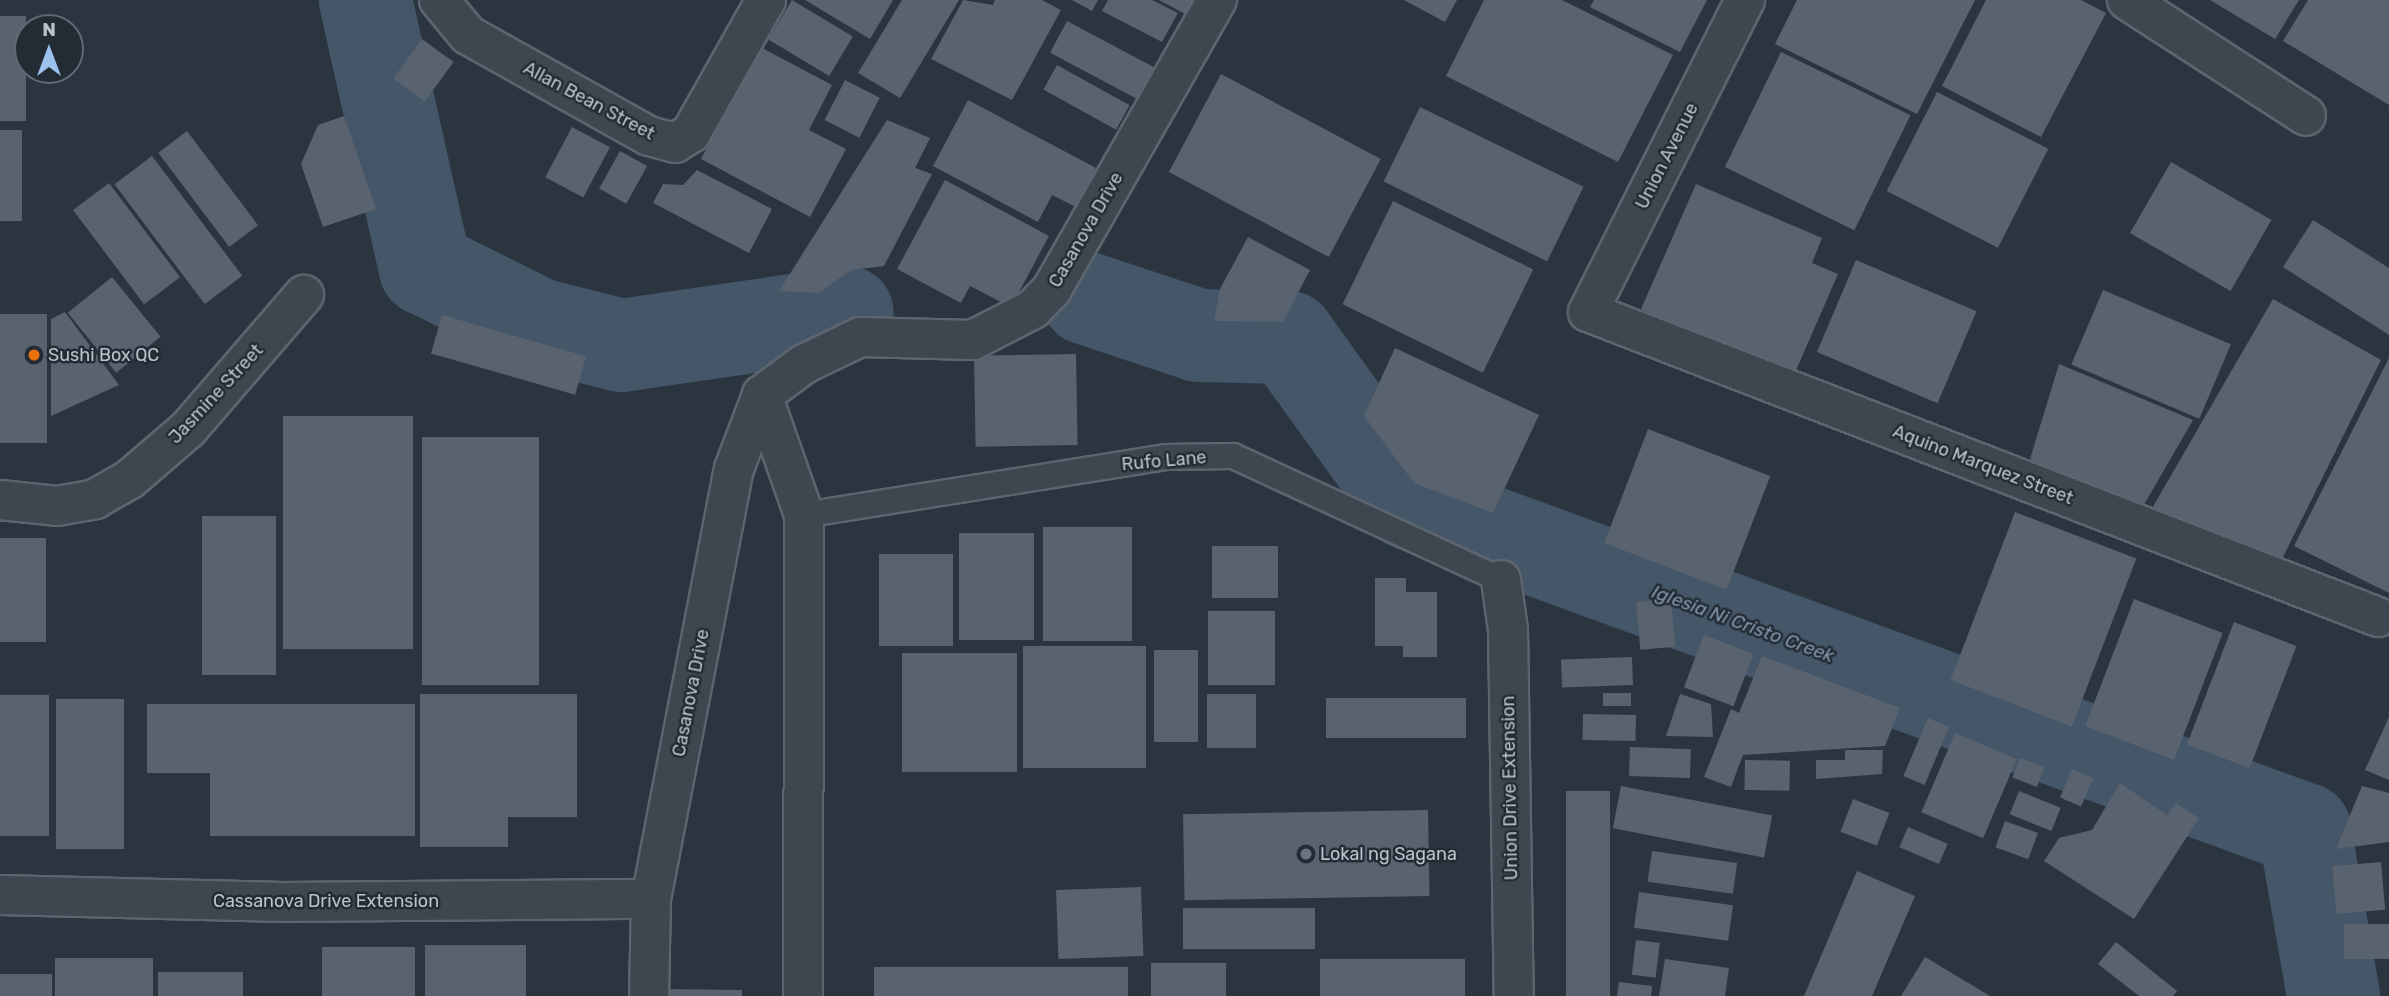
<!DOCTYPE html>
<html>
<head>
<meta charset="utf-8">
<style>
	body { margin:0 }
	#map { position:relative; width:2389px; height:996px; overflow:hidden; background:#2a3540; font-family:Rubik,sans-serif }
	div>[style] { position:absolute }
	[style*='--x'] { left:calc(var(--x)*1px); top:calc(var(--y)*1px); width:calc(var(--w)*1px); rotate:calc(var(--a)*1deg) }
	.river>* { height:93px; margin:-46.5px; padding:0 46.5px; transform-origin:46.5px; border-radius:46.5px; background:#445668 }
	.building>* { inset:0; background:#59636f; transform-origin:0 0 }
	.roads { filter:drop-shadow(2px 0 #5c656d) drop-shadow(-2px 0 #5c656d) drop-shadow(0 2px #5c656d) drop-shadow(0 -2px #5c656d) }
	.lane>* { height:24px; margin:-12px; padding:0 12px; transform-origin:12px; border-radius:12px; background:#3e4750 }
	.street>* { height:38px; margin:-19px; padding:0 19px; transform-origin:19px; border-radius:19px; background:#3e4750 }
	.dots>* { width:19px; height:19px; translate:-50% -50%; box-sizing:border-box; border:4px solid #232c35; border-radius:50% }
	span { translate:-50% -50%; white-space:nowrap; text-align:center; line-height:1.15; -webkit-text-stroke:5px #232c35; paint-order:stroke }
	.street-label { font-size:18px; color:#bbc2ca }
	.poi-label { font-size:18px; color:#bbc2ca }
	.left { translate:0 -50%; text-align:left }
	.water-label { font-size:19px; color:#8094a9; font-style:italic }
	.north { position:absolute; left:14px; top:14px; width:70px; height:70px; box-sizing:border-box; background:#232c35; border:2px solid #606871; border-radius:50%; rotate:0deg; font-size:19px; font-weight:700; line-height:28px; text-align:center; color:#bbc2ca }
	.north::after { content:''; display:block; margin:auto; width:24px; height:32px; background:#9dc1ed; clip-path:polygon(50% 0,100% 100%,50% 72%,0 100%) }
</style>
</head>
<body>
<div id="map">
	<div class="river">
		<i style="--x:365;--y:0;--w:275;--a:77.4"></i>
		<i style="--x:425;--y:268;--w:126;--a:26.4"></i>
		<i style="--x:538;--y:324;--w:86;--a:14.2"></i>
		<i style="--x:621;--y:345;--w:228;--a:-8.3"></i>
		<i style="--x:1087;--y:298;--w:117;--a:18.4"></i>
		<i style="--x:1198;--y:335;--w:90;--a:1.3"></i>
		<i style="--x:1288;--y:337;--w:203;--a:54.2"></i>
		<i style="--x:1407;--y:502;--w:955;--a:20.03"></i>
		<i style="--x:2304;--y:829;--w:169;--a:80.1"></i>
	</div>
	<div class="building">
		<i style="left:792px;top:0;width:71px;height:46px;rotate:31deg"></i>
		<i style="clip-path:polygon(805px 0,893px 0,870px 39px)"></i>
		<i style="clip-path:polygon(902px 0,959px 0,900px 98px,858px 73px)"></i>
		<i style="clip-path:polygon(963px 0,993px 5px,995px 0,1042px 0,1061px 10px,1012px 100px,931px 59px)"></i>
		<i style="clip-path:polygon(1072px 0,1098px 0,1092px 11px)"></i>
		<i style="clip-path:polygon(1108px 0,1152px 0,1178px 13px,1162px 42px,1102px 11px)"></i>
		<i style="clip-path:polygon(1159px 0,1212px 0,1200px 22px)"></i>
		<i style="clip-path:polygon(1404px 0,1457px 0,1445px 22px)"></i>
		<i style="clip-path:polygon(1484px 0,1562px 0,1673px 55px,1618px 162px,1446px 76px)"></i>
		<i style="clip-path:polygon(1594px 0,1707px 0,1680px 52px,1590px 7px)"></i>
		<i style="clip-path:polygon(1797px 0,1975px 0,1917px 114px,1775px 44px)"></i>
		<i style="clip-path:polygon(1986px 0,2081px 0,2106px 13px,2041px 137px,1942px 86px)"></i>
		<i style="clip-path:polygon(2210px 0,2299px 0,2275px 39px)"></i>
		<i style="clip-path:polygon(2308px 0,2389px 0,2389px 105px,2283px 41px)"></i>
		<i style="left:0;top:16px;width:26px;height:105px"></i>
		<i style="left:1067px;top:21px;width:112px;height:36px;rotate:28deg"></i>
		<i style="left:422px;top:39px;width:39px;height:49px;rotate:36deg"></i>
		<i style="clip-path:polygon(760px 47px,832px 85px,809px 130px,846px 149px,810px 217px,701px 159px)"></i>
		<i style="left:1781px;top:52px;width:144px;height:128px;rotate:26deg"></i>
		<i style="left:1057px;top:65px;width:83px;height:28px;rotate:29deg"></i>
		<i style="left:1221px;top:74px;width:181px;height:111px;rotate:28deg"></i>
		<i style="left:845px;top:80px;width:39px;height:45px;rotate:27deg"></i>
		<i style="left:1937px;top:92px;width:125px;height:111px;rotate:27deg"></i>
		<i style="clip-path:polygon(968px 100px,1096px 168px,1076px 207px,1052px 195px,1038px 222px,933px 166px)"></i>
		<i style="left:1420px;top:107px;width:182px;height:83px;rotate:26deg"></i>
		<i style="clip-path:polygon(344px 116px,376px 209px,323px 227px,301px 164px,318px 125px)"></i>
		<i style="clip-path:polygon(887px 120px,930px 138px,915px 168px,932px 174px,884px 266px,851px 270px,819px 293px,779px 291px)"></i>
		<i style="left:572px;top:127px;width:43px;height:57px;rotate:28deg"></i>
		<i style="left:0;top:130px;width:22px;height:91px"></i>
		<i style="left:187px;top:131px;width:118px;height:36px;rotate:53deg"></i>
		<i style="left:620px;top:151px;width:31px;height:43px;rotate:29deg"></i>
		<i style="left:152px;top:156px;width:150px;height:47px;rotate:53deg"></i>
		<i style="left:2171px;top:162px;width:116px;height:82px;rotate:30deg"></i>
		<i style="clip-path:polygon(697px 170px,772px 209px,749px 253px,653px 203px,663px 184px,683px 185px)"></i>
		<i style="clip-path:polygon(945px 180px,1049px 236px,1011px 307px,970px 286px,961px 303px,897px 269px)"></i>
		<i style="left:109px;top:183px;width:118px;height:45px;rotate:53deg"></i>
		<i style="clip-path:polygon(1696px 184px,1822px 238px,1812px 263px,1838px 274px,1794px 375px,1641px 309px)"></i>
		<i style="left:1393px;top:201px;width:156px;height:115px;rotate:26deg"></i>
		<i style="clip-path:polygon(2313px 220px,2389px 268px,2389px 335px,2283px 267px)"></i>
		<i style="clip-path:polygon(1248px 237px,1310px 270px,1283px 322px,1214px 321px,1220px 289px)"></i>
		<i style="left:1856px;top:260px;width:131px;height:100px;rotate:23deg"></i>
		<i style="left:112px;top:277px;width:77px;height:57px;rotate:51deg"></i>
		<i style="left:2103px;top:290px;width:139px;height:81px;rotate:23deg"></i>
		<i style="clip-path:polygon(2273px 299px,2381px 360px,2280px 563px,2147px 517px)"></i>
		<i style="clip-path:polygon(65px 312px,119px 385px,51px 416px,51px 319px)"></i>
		<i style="left:0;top:314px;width:47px;height:129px"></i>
		<i style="left:442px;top:315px;width:150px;height:40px;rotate:16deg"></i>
		<i style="clip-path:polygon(1395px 348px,1539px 415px,1493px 513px,1414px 483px,1364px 416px)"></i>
		<i style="left:1076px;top:354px;width:91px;height:102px;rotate:89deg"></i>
		<i style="clip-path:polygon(2389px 358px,2389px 593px,2294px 546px)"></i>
		<i style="clip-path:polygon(2059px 364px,2193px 420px,2142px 508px,2030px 459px)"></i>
		<i style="left:283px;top:416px;width:130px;height:233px"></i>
		<i style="left:1648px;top:429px;width:131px;height:122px;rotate:21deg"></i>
		<i style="left:422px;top:437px;width:117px;height:248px"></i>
		<i style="left:2015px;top:512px;width:130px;height:180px;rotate:21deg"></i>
		<i style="left:202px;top:516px;width:74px;height:159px"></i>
		<i style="left:1043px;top:527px;width:89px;height:114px"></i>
		<i style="left:959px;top:533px;width:75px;height:107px"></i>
		<i style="left:0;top:538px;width:46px;height:104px"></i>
		<i style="left:1212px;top:546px;width:66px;height:52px"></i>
		<i style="left:879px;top:554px;width:74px;height:92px"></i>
		<i style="clip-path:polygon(1375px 578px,1406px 578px,1406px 592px,1437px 592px,1437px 657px,1403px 657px,1403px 646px,1375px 646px)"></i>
		<i style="left:1671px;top:599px;width:48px;height:35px;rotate:85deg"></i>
		<i style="left:2134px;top:599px;width:95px;height:136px;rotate:21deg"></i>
		<i style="left:1208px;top:611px;width:67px;height:74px"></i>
		<i style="left:2234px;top:622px;width:67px;height:131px;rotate:21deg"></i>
		<i style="left:1704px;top:635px;width:53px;height:56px;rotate:21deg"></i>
		<i style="left:1023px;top:646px;width:123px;height:122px"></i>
		<i style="left:1154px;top:650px;width:44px;height:92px"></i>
		<i style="left:902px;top:653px;width:115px;height:119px"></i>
		<i style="clip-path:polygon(1762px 656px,1900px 708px,1885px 746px,1743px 755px,1731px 787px,1704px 777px,1731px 709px,1739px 713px)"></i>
		<i style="left:1632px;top:657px;width:28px;height:71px;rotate:88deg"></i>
		<i style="left:1603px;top:693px;width:28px;height:13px"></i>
		<i style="clip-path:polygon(420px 694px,577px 694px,577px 817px,508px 817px,508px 847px,420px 847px)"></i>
		<i style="left:1207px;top:694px;width:49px;height:54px"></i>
		<i style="clip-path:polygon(1680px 694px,1711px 704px,1713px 737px,1666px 736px)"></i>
		<i style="left:0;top:695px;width:49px;height:141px"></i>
		<i style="left:1466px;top:698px;width:40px;height:140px;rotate:90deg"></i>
		<i style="left:56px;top:699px;width:68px;height:150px"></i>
		<i style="clip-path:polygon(147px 704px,415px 704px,415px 836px,210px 836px,210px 773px,147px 773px)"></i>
		<i style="left:1583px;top:714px;width:53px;height:26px;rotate:1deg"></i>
		<i style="clip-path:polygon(2389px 717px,2389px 780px,2365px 770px)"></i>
		<i style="left:1928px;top:718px;width:23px;height:63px;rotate:23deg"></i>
		<i style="left:1955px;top:733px;width:67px;height:86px;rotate:23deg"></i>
		<i style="left:1630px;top:747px;width:61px;height:29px;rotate:2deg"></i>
		<i style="clip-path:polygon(1845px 750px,1883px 750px,1882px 774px,1816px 779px,1816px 760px,1845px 760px)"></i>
		<i style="left:2020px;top:758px;width:26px;height:21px;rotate:21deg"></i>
		<i style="left:1745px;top:760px;width:45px;height:30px;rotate:1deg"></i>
		<i style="left:2072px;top:769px;width:23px;height:31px;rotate:23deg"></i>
		<i style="clip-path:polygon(2120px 783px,2167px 815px,2176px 803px,2199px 818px,2134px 919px,2044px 861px,2059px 838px,2092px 830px)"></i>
		<i style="left:1621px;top:786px;width:154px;height:43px;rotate:11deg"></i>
		<i style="clip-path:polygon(2362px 786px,2389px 793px,2389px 842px,2336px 849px)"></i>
		<i style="left:1566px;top:791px;width:44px;height:205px"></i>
		<i style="left:2019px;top:791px;width:45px;height:25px;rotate:22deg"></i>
		<i style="left:1853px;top:799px;width:39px;height:35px;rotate:21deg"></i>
		<i style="left:1428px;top:810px;width:86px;height:245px;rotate:89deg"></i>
		<i style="left:2005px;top:821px;width:35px;height:28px;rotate:20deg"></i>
		<i style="left:1908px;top:827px;width:43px;height:22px;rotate:23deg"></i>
		<i style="left:1652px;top:851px;width:86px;height:31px;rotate:8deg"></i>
		<i style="left:2381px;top:862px;width:48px;height:49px;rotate:85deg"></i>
		<i style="clip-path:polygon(1857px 871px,1915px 896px,1872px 996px,1804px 996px)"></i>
		<i style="left:1141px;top:887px;width:69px;height:85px;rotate:88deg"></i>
		<i style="left:1639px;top:892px;width:95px;height:36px;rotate:8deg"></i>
		<i style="left:1315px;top:908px;width:41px;height:132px;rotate:90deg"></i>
		<i style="left:2389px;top:924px;width:35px;height:45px;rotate:90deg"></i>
		<i style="left:1636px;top:940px;width:24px;height:35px;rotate:7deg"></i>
		<i style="clip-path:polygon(2116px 942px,2177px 991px,2173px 996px,2139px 996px,2098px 964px)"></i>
		<i style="left:425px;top:945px;width:101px;height:51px"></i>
		<i style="left:322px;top:947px;width:93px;height:49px"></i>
		<i style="clip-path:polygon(1925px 957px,1990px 996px,1901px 996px)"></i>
		<i style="left:55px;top:958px;width:98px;height:38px"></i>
		<i style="left:1320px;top:959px;width:145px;height:37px"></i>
		<i style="clip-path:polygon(1665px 959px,1729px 968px,1725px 996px,1659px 996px)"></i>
		<i style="left:1226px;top:963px;width:33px;height:75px;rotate:90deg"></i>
		<i style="left:1128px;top:967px;width:29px;height:254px;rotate:90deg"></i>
		<i style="left:158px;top:972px;width:85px;height:24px"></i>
		<i style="left:0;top:974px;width:52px;height:22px"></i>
		<i style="clip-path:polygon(1619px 982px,1652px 986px,1651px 996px,1617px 996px)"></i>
		<i style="clip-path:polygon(663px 989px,742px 990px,742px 996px,663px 996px)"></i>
	</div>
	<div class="roads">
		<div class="lane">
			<i style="--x:804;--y:515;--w:366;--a:-9.1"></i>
			<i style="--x:1165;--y:457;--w:68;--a:-0.8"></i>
			<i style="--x:1233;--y:456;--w:295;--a:24.8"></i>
		</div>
		<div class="street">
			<i style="--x:439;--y:0;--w:45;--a:50.4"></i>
			<i style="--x:468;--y:35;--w:207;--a:29.2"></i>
			<i style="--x:649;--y:136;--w:27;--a:15"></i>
			<i style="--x:675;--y:143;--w:19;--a:-32"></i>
			<i style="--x:691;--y:133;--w:153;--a:-60.6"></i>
			<i style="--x:1745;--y:0;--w:349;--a:116.7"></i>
			<i style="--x:1588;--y:312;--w:847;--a:21.11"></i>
			<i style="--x:2127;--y:0;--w:213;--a:32.9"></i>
			<i style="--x:762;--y:395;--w:127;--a:70.7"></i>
			<i style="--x:804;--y:515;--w:481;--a:90.1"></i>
			<i style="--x:0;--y:500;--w:57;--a:6"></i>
			<i style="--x:57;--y:506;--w:39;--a:-10"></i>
			<i style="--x:95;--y:499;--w:40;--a:-29.7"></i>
			<i style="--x:130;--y:479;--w:78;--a:-40.8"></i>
			<i style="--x:189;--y:428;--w:176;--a:-49.2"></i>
			<i style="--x:1501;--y:580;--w:50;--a:82"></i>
			<i style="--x:1508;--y:630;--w:366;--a:89.1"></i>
			<i style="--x:0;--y:895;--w:284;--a:1.4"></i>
			<i style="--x:284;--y:902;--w:367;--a:-0.5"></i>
			<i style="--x:649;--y:996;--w:97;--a:-88.8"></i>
			<i style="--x:651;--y:899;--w:438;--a:-79.1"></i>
			<i style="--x:734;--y:469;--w:79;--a:-69.3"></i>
			<i style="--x:762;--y:395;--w:52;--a:-36.4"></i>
			<i style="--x:804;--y:364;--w:62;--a:-25.7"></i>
			<i style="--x:860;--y:337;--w:113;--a:1.5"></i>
			<i style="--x:973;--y:340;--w:68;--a:-27.3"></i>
			<i style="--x:1033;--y:309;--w:28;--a:-46"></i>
			<i style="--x:1052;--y:289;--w:333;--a:-60.3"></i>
		</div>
	</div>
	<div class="dots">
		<i style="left:34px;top:355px;background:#e8710a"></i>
		<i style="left:1306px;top:854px;background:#6b7280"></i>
	</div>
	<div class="street-label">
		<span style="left:589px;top:101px;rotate:28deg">Allan Bean Street</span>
		<span style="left:1667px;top:156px;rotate:-63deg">Union Avenue</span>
		<span style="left:1086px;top:230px;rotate:-60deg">Casanova Drive</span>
		<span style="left:216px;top:394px;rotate:-47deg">Jasmine Street</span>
		<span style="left:1164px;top:461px;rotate:-5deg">Rufo Lane</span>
		<span style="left:1983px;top:465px;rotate:21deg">Aquino Marquez Street</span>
		<span style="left:691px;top:693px;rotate:-79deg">Casanova Drive</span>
		<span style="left:1510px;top:788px;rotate:-91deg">Union Drive Extension</span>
		<span style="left:326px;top:901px">Cassanova Drive Extension</span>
	</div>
	<div class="poi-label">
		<span class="left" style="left:48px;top:355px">Sushi Box QC</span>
		<span class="left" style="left:1320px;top:854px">Lokal ng Sagana</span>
	</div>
	<div class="water-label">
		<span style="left:1743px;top:624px;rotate:20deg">Iglesia Ni Cristo Creek</span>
	</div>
	<div class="north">N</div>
</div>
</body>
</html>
